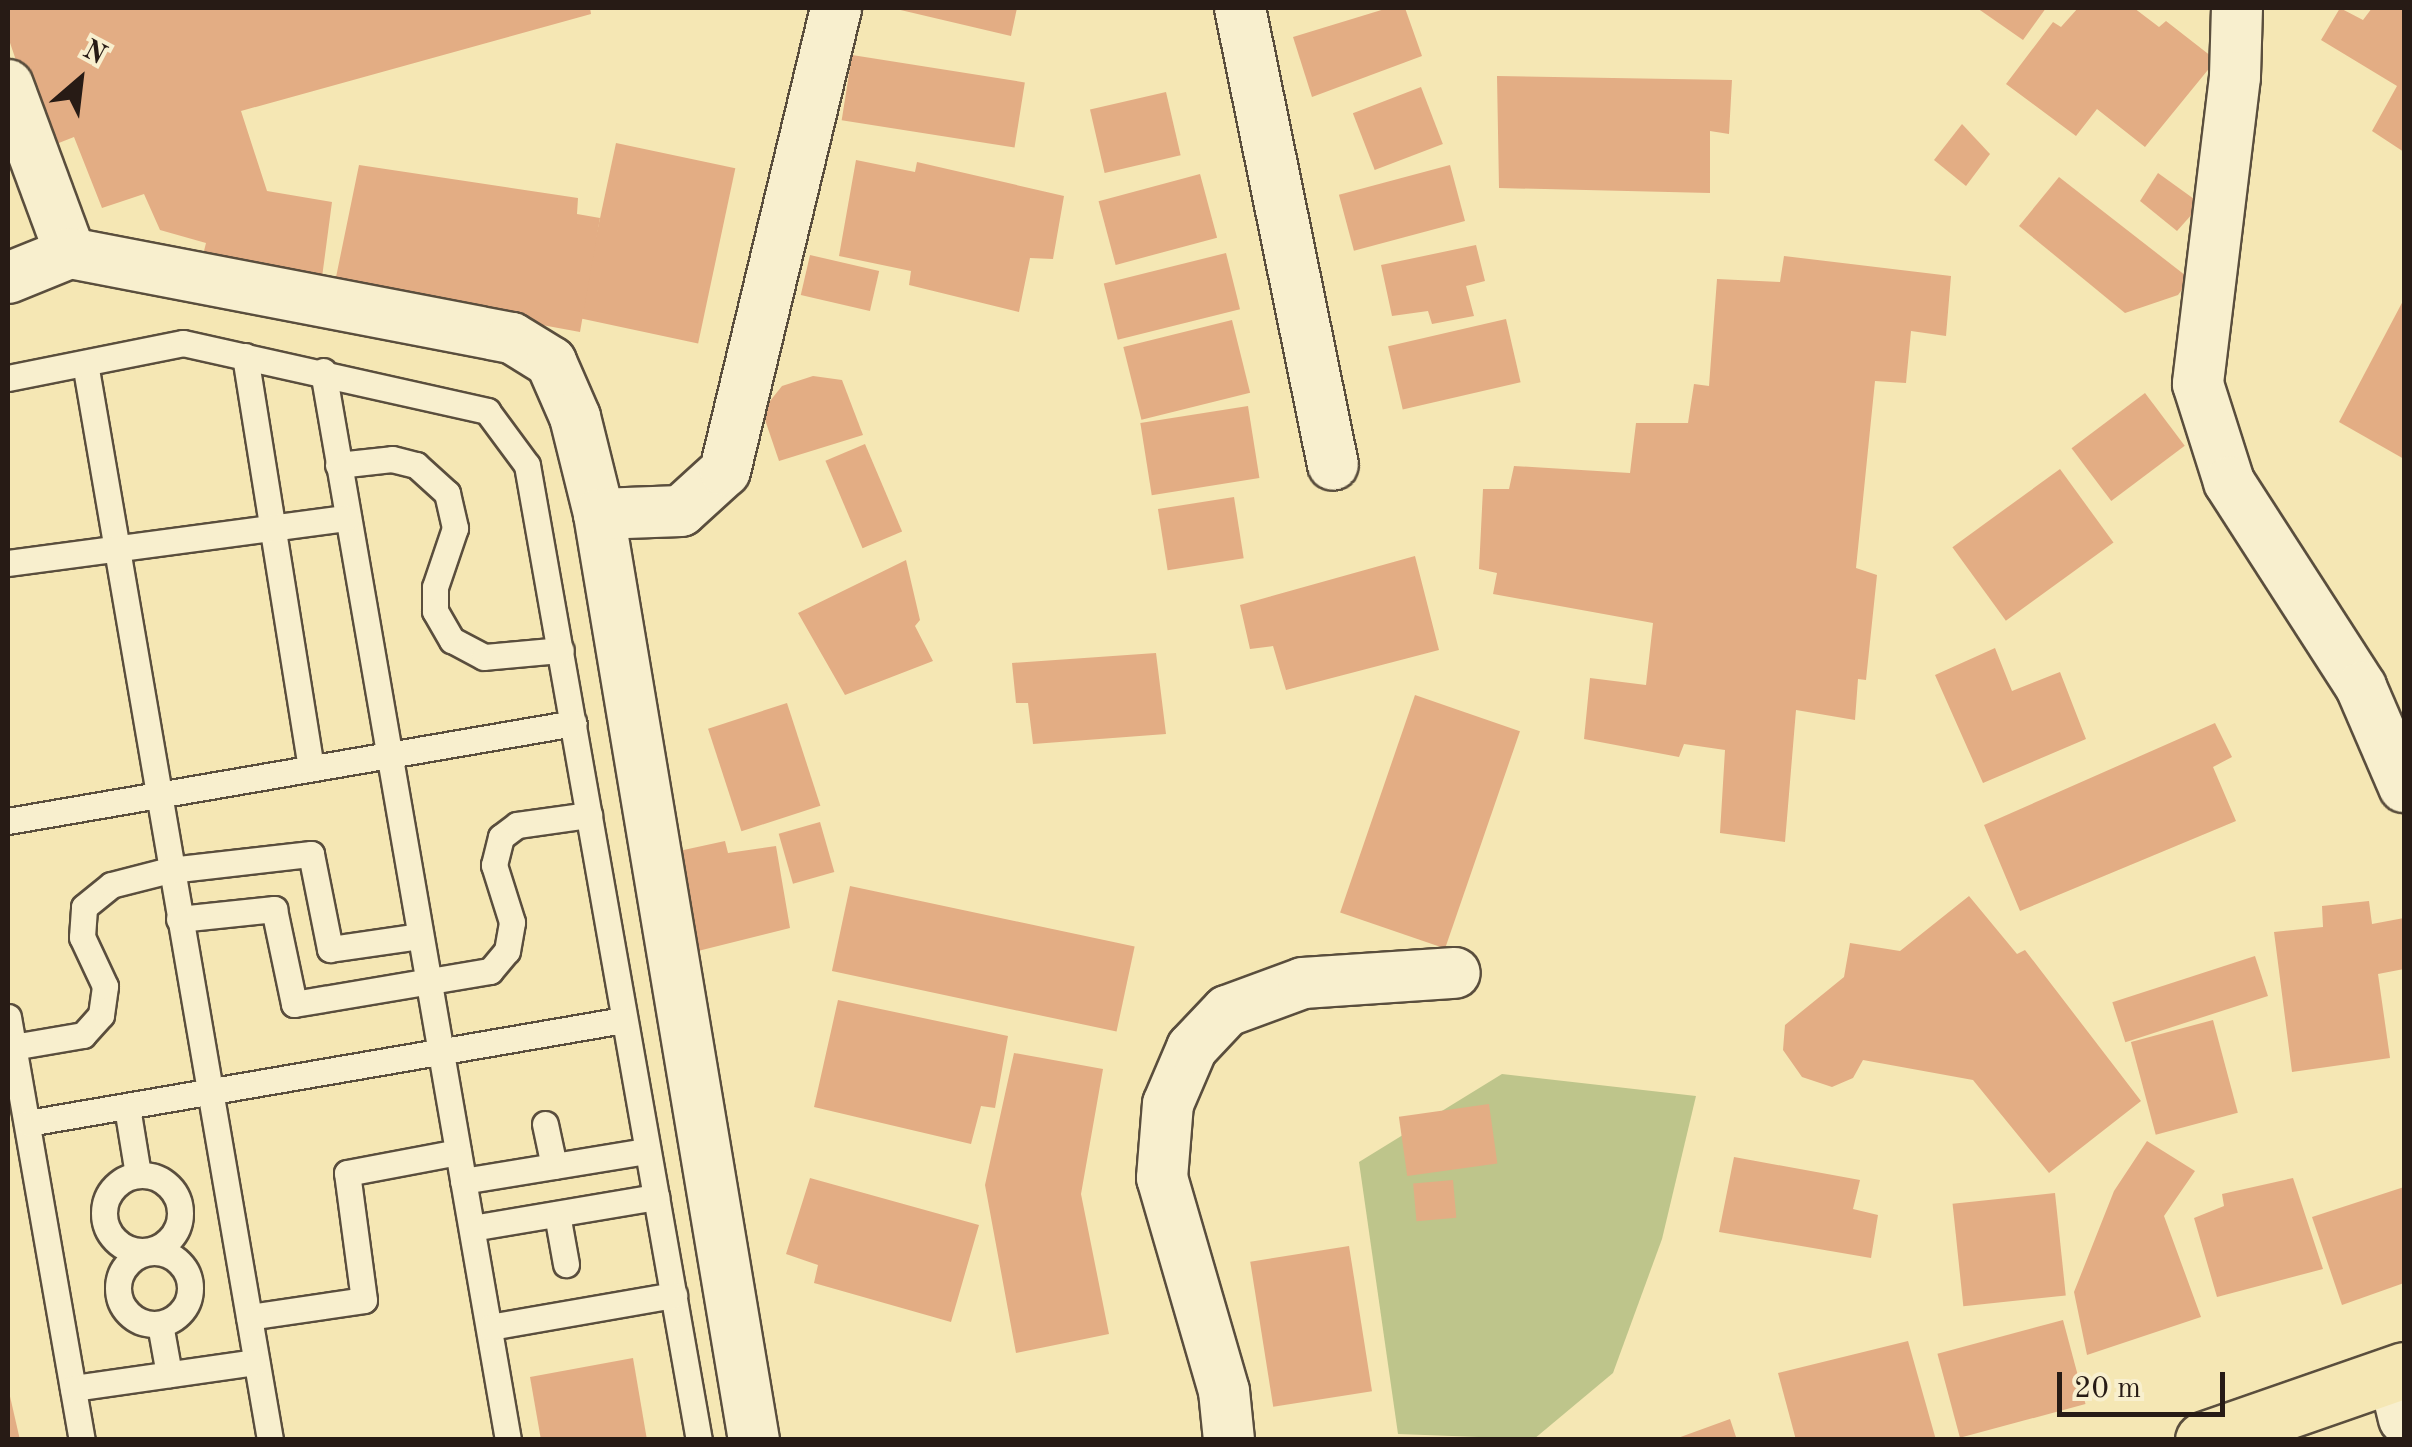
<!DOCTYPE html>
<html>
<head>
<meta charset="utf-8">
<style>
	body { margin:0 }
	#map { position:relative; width:2412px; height:1447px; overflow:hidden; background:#f5e7b4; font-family:"Old Standard TT",serif }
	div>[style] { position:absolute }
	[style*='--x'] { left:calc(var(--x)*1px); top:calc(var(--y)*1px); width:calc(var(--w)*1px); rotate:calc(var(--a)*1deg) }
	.green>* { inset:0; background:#bec58b }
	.building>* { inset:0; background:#e3ad84; transform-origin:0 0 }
	.roads { filter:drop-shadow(2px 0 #5a4e3d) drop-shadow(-2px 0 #5a4e3d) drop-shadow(0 2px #5a4e3d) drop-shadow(0 -2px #5a4e3d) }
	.lane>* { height:25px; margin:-12.5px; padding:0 12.5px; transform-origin:12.5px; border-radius:12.5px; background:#f8efce }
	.lane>.ring { margin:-12.5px; padding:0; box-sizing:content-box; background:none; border:25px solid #f8efce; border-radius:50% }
	.street>* { height:50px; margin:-25px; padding:0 25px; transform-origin:25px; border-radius:25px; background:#f8efce }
	.highway>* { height:55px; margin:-27.5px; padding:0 27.5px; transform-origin:27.5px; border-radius:27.5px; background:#f5e7b4 }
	span { translate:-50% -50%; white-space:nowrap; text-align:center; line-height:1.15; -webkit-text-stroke:8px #f8efce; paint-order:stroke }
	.frame { position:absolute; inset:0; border:10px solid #271b15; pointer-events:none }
	.north { position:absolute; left:30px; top:30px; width:100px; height:100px; -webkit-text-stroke:8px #f8efce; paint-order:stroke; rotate:28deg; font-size:28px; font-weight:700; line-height:40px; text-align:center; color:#271b15 }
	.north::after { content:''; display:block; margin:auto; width:35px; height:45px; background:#271b15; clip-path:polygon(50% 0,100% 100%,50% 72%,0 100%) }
	.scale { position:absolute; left:2057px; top:1372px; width:168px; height:45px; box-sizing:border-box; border:5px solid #271b15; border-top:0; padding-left:12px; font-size:30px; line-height:35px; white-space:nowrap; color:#271b15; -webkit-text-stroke:8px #f8efce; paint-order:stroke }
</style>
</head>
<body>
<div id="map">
	<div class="green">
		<i style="clip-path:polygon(1502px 1074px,1696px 1096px,1662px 1239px,1613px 1373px,1534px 1439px,1398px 1434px,1359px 1162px)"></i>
	</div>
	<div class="building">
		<i style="clip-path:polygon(8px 8px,590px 8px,591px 14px,241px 111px,267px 191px,332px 202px,321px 285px,202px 259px,206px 243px,160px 230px,144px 194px,102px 208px,74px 137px,46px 148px,8px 37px)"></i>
		<i style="clip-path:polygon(892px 8px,1017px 8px,1011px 36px)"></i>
		<i style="clip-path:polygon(1388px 8px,1405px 8px,1422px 56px,1312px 97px,1293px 37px)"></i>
		<i style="clip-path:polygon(1977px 8px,2046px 8px,2023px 40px)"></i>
		<i style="clip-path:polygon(2078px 8px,2134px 8px,2159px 27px,2166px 21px,2216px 60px,2145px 147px,2097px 109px,2076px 136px,2006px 84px,2053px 22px,2061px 27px)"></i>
		<i style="clip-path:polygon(2340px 8px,2363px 20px,2372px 8px,2404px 8px,2404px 152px,2372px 131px,2397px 86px,2321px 40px)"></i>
		<i style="left:852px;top:55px;width:175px;height:66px;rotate:9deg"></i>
		<i style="clip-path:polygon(1497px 76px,1732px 80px,1729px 134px,1710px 131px,1710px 193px,1499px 188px)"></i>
		<i style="left:1421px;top:87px;width:61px;height:73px;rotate:69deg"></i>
		<i style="left:1166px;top:92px;width:65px;height:78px;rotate:77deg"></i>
		<i style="clip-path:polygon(1962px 124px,1990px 154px,1966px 186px,1934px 160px)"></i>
		<i style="left:616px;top:143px;width:122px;height:179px;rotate:12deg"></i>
		<i style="clip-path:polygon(856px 160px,915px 172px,917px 162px,1064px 196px,1053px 259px,1030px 258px,1019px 312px,909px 285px,911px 271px,839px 256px)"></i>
		<i style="clip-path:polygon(359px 165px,578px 198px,577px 214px,600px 218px,580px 332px,334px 287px)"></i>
		<i style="left:1450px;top:165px;width:58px;height:115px;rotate:75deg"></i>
		<i style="clip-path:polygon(2158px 173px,2201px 204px,2177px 231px,2140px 201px)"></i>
		<i style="left:1200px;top:174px;width:66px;height:105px;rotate:75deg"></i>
		<i style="clip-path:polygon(2059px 177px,2190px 279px,2178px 295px,2125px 313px,2019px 226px)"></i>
		<i style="clip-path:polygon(1476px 245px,1485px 281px,1466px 286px,1474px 316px,1432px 324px,1428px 311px,1392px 316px,1381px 265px)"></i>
		<i style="left:1226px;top:253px;width:58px;height:126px;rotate:76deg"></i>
		<i style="left:810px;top:255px;width:71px;height:41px;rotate:13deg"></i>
		<i style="clip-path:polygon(1784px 256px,1951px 276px,1946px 336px,1911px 331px,1906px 383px,1875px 381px,1856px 568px,1877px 575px,1866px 680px,1858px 679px,1855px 720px,1796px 710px,1785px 842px,1720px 833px,1725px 750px,1684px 744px,1679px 757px,1584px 739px,1590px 678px,1646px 685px,1653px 623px,1493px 594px,1497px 573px,1479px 569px,1483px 489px,1509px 489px,1514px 466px,1630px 473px,1636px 423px,1688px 423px,1694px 384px,1709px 386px,1717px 279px,1780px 282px)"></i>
		<i style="clip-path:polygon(2404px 299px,2404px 459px,2339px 422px)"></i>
		<i style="left:1506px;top:319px;width:65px;height:121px;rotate:77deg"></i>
		<i style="left:1232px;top:320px;width:75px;height:112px;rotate:76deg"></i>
		<i style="clip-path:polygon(813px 376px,842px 380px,863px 435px,779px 461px,762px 411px,782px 386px)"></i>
		<i style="left:2145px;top:393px;width:66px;height:92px;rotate:53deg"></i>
		<i style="left:1248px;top:406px;width:73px;height:109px;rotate:81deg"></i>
		<i style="left:865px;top:444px;width:95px;height:43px;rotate:67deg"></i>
		<i style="left:2060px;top:469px;width:91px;height:133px;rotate:54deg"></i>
		<i style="left:1234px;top:497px;width:62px;height:77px;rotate:81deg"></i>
		<i style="clip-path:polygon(1415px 556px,1439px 650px,1286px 690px,1273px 646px,1250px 649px,1240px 605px)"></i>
		<i style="clip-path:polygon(906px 560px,920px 620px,915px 626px,933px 661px,845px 695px,798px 613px)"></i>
		<i style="clip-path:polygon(1995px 648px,2012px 691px,2060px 672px,2086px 739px,1983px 783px,1935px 675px)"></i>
		<i style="clip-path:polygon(1156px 653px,1166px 734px,1033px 744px,1028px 703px,1016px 703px,1012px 663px)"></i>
		<i style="left:1415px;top:695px;width:111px;height:230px;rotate:19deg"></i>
		<i style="left:787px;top:703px;width:108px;height:83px;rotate:72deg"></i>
		<i style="clip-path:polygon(2215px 723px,2232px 757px,2213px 767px,2236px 821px,2020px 911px,1984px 825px)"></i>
		<i style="left:820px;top:822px;width:52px;height:43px;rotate:74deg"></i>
		<i style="clip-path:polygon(725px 841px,728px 853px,776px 846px,790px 928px,698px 951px,679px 851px)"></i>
		<i style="left:850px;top:886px;width:291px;height:87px;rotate:12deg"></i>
		<i style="clip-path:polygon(1969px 896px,2017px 954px,2025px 950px,2141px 1101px,2049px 1173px,1973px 1080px,1863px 1060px,1853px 1078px,1832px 1087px,1802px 1077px,1783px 1050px,1785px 1025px,1844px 977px,1850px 943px,1900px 951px)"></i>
		<i style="clip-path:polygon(2369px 901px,2372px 924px,2404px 918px,2404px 969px,2378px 974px,2390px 1058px,2292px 1072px,2274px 932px,2323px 927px,2322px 906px)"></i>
		<i style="left:2255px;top:956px;width:42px;height:150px;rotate:72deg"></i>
		<i style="clip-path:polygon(838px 1000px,1008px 1036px,995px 1108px,981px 1106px,971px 1144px,814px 1107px)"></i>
		<i style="left:2213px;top:1020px;width:96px;height:85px;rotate:75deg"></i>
		<i style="clip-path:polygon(1014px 1053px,1103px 1069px,1081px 1194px,1109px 1334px,1016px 1353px,985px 1185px)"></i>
		<i style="left:1489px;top:1104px;width:60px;height:91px;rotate:82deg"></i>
		<i style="clip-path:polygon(2147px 1141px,2195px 1171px,2164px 1216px,2201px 1317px,2087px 1355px,2074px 1292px,2114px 1191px)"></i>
		<i style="clip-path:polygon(1734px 1157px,1860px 1180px,1853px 1209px,1878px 1215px,1871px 1258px,1719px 1232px)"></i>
		<i style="clip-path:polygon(810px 1178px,979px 1225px,951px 1322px,814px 1283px,818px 1265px,786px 1254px)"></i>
		<i style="clip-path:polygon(2293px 1178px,2323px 1269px,2217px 1297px,2194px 1218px,2224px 1206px,2222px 1194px)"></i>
		<i style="left:1453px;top:1180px;width:38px;height:40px;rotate:85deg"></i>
		<i style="clip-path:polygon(2404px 1187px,2404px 1283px,2342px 1305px,2312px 1217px)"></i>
		<i style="left:2055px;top:1193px;width:103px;height:103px;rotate:84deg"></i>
		<i style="left:1349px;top:1246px;width:147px;height:100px;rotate:81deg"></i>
		<i style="left:2063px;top:1320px;width:87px;height:130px;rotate:75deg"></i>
		<i style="clip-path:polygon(1908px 1341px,1936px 1440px,1796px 1440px,1778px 1373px)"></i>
		<i style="clip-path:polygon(633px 1358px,647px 1440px,541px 1440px,530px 1377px)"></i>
		<i style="clip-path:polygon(9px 1392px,20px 1440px,8px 1440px)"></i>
		<i style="clip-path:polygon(1730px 1419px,1737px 1440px,1675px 1440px,1675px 1439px)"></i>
	</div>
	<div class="roads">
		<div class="lane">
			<i style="--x:245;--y:356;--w:417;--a:80.9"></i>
			<i style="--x:85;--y:363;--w:1093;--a:80.25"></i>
			<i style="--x:323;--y:371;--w:1085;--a:80.18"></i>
			<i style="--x:8;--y:378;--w:178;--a:-11.3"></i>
			<i style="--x:183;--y:343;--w:312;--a:12.6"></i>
			<i style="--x:487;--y:411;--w:67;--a:53.5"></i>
			<i style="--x:527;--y:465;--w:990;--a:80"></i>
			<i style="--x:338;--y:465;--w:54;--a:-6.3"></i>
			<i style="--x:392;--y:459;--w:25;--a:14"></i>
			<i style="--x:416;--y:465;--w:42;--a:42.1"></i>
			<i style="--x:447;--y:493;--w:36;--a:77"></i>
			<i style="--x:455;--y:528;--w:62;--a:108.7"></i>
			<i style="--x:435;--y:587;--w:24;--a:90"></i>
			<i style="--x:435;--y:611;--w:34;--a:60"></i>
			<i style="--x:452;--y:640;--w:36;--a:28"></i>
			<i style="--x:484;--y:657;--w:77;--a:-5.2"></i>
			<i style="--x:8;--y:563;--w:341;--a:-7.6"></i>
			<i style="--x:8;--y:821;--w:574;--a:-9.82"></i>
			<i style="--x:179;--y:919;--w:96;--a:-6"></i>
			<i style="--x:274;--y:909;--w:97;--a:78.1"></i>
			<i style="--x:294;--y:1004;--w:199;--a:-9.6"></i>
			<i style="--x:490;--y:971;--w:26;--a:-50"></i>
			<i style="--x:507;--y:951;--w:29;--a:-80"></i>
			<i style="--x:512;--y:922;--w:60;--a:-107.5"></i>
			<i style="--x:494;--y:865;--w:29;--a:-76"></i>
			<i style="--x:501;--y:837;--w:20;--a:-37"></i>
			<i style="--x:517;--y:825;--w:73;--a:-7.9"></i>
			<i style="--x:8;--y:1017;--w:429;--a:80.1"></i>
			<i style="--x:13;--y:1047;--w:71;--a:-9.7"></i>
			<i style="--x:83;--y:1035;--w:27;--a:-48"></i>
			<i style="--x:101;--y:1015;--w:29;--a:-82"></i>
			<i style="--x:105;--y:986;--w:54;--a:-115.1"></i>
			<i style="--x:82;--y:937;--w:30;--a:-86"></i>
			<i style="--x:84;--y:907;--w:35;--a:-39"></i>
			<i style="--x:111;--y:885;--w:61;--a:-14.3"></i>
			<i style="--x:170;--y:870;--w:142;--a:-6.5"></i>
			<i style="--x:311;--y:854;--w:97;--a:78.7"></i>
			<i style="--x:330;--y:949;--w:90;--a:-8.3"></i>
			<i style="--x:127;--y:1107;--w:68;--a:80.7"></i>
			<i style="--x:28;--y:1123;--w:604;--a:-9.82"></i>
			<i style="--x:545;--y:1124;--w:43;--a:77.9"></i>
			<i class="ring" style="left:104px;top:1175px;width:51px;height:51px"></i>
			<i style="--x:463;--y:1181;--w:186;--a:-9.3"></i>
			<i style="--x:557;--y:1214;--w:51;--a:79.8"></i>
			<i style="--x:472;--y:1228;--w:187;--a:-9.6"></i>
			<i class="ring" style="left:118px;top:1252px;width:47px;height:47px"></i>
			<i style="--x:249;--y:1317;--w:116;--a:-8.4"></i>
			<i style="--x:364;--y:1300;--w:128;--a:-97.6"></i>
			<i style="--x:347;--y:1173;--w:113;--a:-10.7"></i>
			<i style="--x:160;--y:1324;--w:51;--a:79.8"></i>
			<i style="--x:490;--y:1327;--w:187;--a:-9.9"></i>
			<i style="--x:73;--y:1388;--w:185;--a:-8.1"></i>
		</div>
		<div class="street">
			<i style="--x:1240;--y:8;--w:466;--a:78.5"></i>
			<i style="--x:2237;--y:8;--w:69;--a:91.7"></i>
			<i style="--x:2235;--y:77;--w:309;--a:96.9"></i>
			<i style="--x:2198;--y:384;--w:103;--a:72.4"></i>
			<i style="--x:2229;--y:482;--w:244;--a:57.2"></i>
			<i style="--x:2361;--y:687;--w:109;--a:66.7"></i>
			<i style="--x:8;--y:85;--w:179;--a:69.7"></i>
			<i style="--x:70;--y:253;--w:450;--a:10.9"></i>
			<i style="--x:512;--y:338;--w:46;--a:31.6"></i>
			<i style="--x:551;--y:362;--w:60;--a:66.4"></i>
			<i style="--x:575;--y:417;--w:100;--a:76.1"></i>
			<i style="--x:599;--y:514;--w:939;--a:80.5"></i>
			<i style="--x:8;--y:278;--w:67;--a:-22"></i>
			<i style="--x:599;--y:514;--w:82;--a:-2.1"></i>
			<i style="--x:681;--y:511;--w:59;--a:-42.3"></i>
			<i style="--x:725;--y:471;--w:476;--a:-76.5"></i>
			<i style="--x:2393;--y:1374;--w:46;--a:76.3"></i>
			<i style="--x:1229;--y:1440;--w:49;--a:-95.8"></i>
			<i style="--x:1224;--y:1391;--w:222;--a:-106.2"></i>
			<i style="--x:1162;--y:1178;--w:74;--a:-85.4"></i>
			<i style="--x:1168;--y:1104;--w:61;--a:-66.8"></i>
			<i style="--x:1192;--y:1048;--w:51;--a:-46.6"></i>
			<i style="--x:1227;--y:1011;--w:81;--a:-20.2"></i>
			<i style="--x:1303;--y:983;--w:152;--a:-3.8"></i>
		</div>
		<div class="highway">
			<i style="--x:2203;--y:1440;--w:213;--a:-19.2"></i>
		</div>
	</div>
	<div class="frame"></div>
	<div class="north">N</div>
	<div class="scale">20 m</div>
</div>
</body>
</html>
